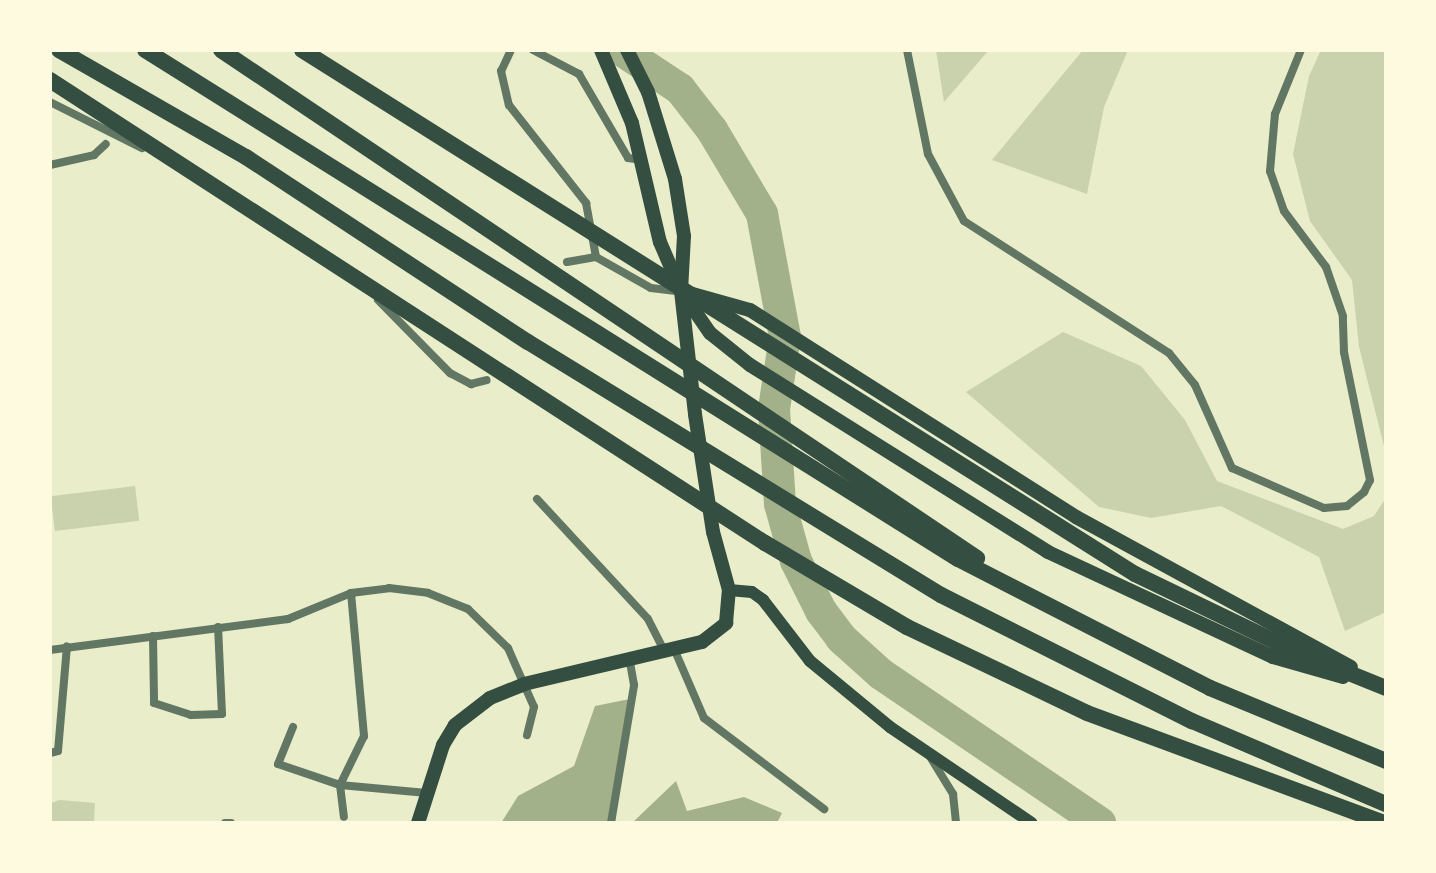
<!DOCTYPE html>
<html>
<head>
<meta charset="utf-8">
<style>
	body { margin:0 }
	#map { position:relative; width:1436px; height:873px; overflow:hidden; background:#e9edc9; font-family:"DM Sans",sans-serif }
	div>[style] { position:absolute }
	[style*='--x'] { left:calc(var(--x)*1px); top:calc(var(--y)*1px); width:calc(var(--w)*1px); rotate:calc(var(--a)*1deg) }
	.green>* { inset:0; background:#cad2ad; transform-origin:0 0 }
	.water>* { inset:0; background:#a3b18a }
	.river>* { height:32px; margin:-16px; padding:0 16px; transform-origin:16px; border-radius:16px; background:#a3b18a }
	.minor>* { height:8px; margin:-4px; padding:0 4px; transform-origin:4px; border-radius:4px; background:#617663 }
	.secondary>* { height:12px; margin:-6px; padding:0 6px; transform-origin:6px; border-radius:6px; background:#344e41 }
	.primary>* { height:14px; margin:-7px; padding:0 7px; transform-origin:7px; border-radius:7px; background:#344e41 }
	.motorway>* { height:16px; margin:-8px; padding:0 8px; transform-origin:8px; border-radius:8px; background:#344e41 }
	span { translate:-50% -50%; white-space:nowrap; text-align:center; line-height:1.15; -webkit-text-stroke:8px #fefae0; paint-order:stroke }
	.frame { position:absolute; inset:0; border:52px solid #fefae0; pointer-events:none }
</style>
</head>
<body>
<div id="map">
	<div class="green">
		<i style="clip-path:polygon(936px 50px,989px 50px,944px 102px)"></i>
		<i style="clip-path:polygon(1083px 50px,1128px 50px,1104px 107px,1087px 194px,992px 160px)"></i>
		<i style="clip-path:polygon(1321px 50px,1386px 50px,1386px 454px,1359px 347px,1352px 280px,1310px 221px,1293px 154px,1309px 76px)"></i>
		<i style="clip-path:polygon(1063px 332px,1141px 366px,1185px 420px,1217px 481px,1343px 529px,1374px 516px,1386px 498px,1386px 612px,1345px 631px,1319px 557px,1221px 506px,1151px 518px,1099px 507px,966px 392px)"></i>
		<i style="left:135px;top:486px;width:35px;height:85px;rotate:83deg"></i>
		<i style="clip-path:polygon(60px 800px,95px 803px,94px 823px,50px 823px,50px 803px)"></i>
	</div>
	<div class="water">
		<i style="clip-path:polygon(630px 699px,610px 823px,501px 823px,518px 796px,574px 766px,595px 706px)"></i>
		<i style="clip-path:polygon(676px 781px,687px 811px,744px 797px,782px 813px,777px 823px,632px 823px)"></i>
	</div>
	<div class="river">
		<i style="--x:621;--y:50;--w:71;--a:33.5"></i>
		<i style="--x:680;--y:89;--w:52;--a:52"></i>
		<i style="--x:712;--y:130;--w:98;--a:59.2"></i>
		<i style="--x:762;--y:214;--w:125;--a:79.4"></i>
		<i style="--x:785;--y:337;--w:73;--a:98.7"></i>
		<i style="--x:774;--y:409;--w:95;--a:86.4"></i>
		<i style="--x:780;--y:504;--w:59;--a:74.3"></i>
		<i style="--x:796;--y:561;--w:56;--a:63.4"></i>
		<i style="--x:821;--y:611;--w:34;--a:53"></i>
		<i style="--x:841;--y:638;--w:54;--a:42"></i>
		<i style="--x:881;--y:674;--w:265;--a:34.2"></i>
	</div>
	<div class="minor">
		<i style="--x:511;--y:50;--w:23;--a:115"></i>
		<i style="--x:501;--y:71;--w:35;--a:77"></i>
		<i style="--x:509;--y:105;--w:125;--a:51.8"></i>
		<i style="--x:586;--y:203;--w:55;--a:79.5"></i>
		<i style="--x:533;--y:50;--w:52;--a:27.6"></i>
		<i style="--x:579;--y:74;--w:97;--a:59.7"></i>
		<i style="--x:628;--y:158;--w:14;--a:8"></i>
		<i style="--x:907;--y:50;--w:106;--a:78.6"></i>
		<i style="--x:928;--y:154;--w:76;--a:61.8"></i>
		<i style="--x:964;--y:221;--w:244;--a:32.8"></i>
		<i style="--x:1169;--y:353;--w:41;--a:50.9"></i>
		<i style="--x:1195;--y:385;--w:91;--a:66"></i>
		<i style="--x:1232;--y:468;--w:100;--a:23.5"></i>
		<i style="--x:1324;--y:508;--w:23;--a:-5"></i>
		<i style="--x:1347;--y:506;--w:22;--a:-39"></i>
		<i style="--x:1364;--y:492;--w:13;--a:-63"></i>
		<i style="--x:1370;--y:480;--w:131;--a:-101.5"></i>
		<i style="--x:1344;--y:352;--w:36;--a:-92"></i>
		<i style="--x:1343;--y:316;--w:52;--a:-109.1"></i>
		<i style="--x:1326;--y:267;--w:70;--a:-126.9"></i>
		<i style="--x:1284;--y:211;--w:42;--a:-109.3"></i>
		<i style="--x:1270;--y:171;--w:57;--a:-85"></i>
		<i style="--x:1275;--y:114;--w:69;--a:-67.9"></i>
		<i style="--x:50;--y:102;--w:103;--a:26.6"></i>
		<i style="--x:50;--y:165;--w:45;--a:-12.8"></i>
		<i style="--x:94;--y:155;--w:16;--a:-43"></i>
		<i style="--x:567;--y:262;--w:29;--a:-10"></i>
		<i style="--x:596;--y:257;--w:63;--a:29.4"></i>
		<i style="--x:651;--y:288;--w:25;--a:7"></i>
		<i style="--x:378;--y:300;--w:103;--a:45.4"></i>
		<i style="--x:450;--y:373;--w:24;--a:28"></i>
		<i style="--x:471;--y:384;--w:16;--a:-14"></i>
		<i style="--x:537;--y:499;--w:163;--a:47.2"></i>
		<i style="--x:648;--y:619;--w:38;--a:63"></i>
		<i style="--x:351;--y:593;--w:144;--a:84.8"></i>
		<i style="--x:364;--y:736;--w:55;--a:116.1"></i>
		<i style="--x:340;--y:785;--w:87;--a:5.3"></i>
		<i style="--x:153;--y:636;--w:67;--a:89.1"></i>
		<i style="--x:154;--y:703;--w:39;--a:18"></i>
		<i style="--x:191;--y:715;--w:31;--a:-2"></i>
		<i style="--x:222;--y:714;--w:87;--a:-92.6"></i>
		<i style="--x:50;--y:650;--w:240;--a:-7.4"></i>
		<i style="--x:288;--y:619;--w:68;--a:-22.4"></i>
		<i style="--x:351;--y:593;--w:38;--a:-7"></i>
		<i style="--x:389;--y:588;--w:39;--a:7"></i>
		<i style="--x:428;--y:593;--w:43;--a:21.8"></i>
		<i style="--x:468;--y:609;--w:56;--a:44.3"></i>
		<i style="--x:508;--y:648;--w:64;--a:66.2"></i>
		<i style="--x:534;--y:707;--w:29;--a:104"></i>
		<i style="--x:675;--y:651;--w:73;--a:66.6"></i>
		<i style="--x:704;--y:718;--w:151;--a:37.2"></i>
		<i style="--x:293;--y:727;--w:40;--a:112"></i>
		<i style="--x:278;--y:764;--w:65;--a:18.7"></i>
		<i style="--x:340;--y:785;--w:32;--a:83"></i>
		<i style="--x:50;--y:753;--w:8;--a:-14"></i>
		<i style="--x:58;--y:751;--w:105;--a:-85.1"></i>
		<i style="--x:929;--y:755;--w:46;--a:58.4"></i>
		<i style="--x:953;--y:794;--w:29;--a:84"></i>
		<i style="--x:225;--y:823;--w:6;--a:0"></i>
		<i style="--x:611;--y:823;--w:140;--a:-80.5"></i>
		<i style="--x:634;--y:685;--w:23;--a:-100"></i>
	</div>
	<div class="secondary">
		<i style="--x:729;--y:590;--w:23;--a:5"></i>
		<i style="--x:752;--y:592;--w:14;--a:36"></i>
		<i style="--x:763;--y:600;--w:77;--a:52.4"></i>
		<i style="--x:810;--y:661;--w:104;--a:39.5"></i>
		<i style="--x:890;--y:727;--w:171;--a:34.1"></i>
	</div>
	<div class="primary">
		<i style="--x:601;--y:50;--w:79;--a:67"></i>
		<i style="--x:632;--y:123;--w:122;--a:76.8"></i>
		<i style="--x:660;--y:242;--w:53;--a:66.8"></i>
		<i style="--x:681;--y:291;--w:51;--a:55.4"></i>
		<i style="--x:710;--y:333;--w:51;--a:38.7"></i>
		<i style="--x:750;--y:365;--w:352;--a:32.1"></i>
		<i style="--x:1048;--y:552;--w:248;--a:25"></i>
		<i style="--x:1273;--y:657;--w:73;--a:15.9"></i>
		<i style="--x:689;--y:293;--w:63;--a:15.6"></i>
		<i style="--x:750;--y:310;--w:386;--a:32.4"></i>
		<i style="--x:1076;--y:517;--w:313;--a:28.6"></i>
		<i style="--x:418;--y:823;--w:82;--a:-72.2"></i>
		<i style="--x:443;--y:745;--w:23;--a:-59"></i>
		<i style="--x:455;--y:725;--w:44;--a:-37.6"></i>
		<i style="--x:490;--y:698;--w:37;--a:-22"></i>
		<i style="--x:524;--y:684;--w:183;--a:-13.3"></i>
		<i style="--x:702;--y:642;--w:31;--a:-38"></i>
		<i style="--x:726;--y:623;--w:33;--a:-85"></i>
		<i style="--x:729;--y:590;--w:60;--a:-105.4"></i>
		<i style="--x:713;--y:532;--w:119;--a:-98.7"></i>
		<i style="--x:695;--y:414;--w:124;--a:-96.5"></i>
		<i style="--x:681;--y:291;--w:55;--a:-86.9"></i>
		<i style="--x:684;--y:236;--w:58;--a:-99"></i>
		<i style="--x:675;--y:179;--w:91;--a:-107.2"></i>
		<i style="--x:648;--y:92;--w:47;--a:-116.6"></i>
	</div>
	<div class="motorway">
		<i style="--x:59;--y:50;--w:215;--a:29.8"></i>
		<i style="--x:246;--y:157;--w:337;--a:33.3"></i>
		<i style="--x:528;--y:342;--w:484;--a:31.5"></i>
		<i style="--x:941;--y:595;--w:281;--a:26.7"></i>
		<i style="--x:1192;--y:721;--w:211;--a:23.2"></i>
		<i style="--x:145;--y:50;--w:959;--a:32.05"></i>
		<i style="--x:958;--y:559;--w:283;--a:27.1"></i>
		<i style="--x:1210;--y:688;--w:191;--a:22.5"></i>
		<i style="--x:221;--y:50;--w:911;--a:33.9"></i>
		<i style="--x:302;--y:50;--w:984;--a:32.17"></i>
		<i style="--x:1135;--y:574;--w:174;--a:25.8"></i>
		<i style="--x:1292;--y:650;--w:101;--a:22"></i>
		<i style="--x:50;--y:80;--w:852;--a:32.93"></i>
		<i style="--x:765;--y:543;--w:165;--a:30.6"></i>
		<i style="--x:907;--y:627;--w:199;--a:25.5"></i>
		<i style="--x:1087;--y:713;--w:317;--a:20.3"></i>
	</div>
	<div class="frame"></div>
</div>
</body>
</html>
